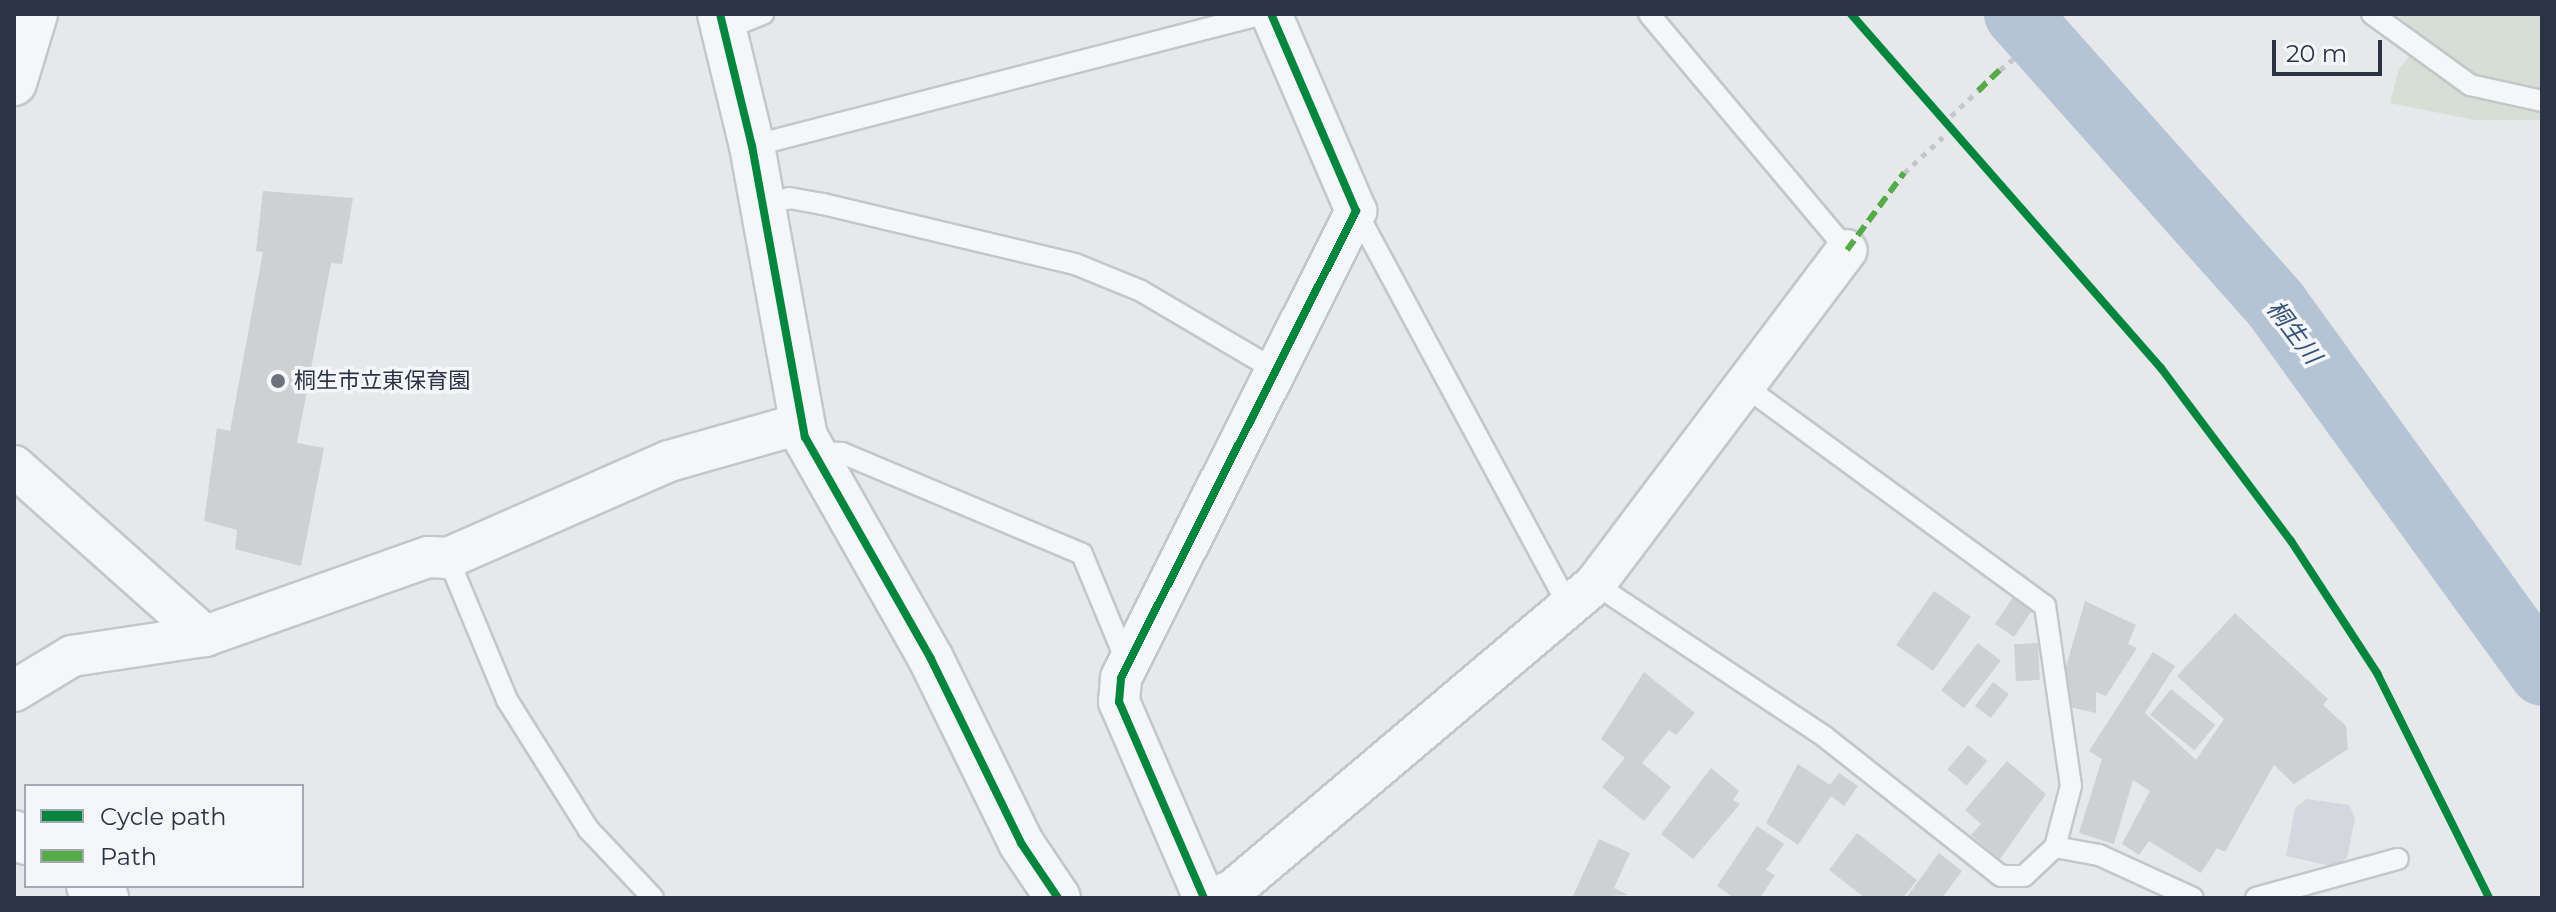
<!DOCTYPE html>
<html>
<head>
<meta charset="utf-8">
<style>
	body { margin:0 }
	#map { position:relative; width:2556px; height:912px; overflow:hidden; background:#e6e8ea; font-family:Montserrat,"Noto Sans JP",sans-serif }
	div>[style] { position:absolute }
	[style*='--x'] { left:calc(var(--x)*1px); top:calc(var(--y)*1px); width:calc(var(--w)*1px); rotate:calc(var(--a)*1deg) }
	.built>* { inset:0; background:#d4d7dd }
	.green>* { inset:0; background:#d6ded6 }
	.river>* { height:66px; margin:-33px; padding:0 33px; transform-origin:33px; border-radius:33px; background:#b4c4d5 }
	.building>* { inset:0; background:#ced0d3; transform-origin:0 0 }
	.path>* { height:5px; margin-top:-2.5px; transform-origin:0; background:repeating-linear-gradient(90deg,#c5c6ca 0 6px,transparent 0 12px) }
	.roads { filter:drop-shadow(2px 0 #c4c6c8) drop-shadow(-2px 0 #c4c6c8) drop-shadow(0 2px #c4c6c8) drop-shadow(0 -2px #c4c6c8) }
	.service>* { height:20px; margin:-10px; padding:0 10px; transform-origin:10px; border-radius:10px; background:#f5f6f7 }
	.minor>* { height:40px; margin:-20px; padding:0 20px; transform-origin:20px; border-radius:20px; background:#f5f6f7 }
	.tertiary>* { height:44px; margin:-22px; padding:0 22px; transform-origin:22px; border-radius:22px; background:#f5f6f7 }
	.quiet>* { height:6px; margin-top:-3px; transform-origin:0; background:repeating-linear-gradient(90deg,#54ac47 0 12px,transparent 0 18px) }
	.cycleway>* { height:8px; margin:-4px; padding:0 4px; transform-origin:4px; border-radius:4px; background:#00873e }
	.dots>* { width:22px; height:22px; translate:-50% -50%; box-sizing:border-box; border:4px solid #f4f6f9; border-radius:50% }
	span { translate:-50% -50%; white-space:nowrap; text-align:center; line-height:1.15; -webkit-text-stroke:7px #f4f6f9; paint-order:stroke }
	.poi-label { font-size:22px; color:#2b3445 }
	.left { translate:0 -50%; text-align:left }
	.water-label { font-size:24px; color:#34527a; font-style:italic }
	.frame { position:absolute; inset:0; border:16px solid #2b3445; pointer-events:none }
	.legend { position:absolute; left:24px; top:784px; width:280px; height:104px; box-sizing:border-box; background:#f4f6f9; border:2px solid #a4a8b1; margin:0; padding:10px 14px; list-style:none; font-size:24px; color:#2b3445 }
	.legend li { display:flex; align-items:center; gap:16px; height:40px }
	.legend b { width:40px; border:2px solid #a4a8b1 }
	.scale { position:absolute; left:2272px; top:40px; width:110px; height:36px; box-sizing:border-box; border:4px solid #2b3445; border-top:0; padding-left:10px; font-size:24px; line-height:28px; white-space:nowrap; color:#2b3445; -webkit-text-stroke:6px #f4f6f9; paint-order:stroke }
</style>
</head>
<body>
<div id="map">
	<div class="built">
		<i style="clip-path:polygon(2307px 799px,2349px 805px,2355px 818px,2347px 858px,2335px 867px,2286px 856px,2295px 808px)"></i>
	</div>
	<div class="green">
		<i style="clip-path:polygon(2397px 14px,2542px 14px,2542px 120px,2475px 120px,2390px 103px,2399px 69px,2422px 40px)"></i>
	</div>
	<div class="river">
		<i style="--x:2017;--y:14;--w:390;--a:48.3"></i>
		<i style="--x:2276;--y:305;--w:454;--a:54.1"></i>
	</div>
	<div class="building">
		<i style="clip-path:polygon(263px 191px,353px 198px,342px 264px,331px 263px,297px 443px,324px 448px,301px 566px,235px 549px,237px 530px,204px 521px,217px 428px,230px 431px,263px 252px,256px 251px)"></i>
		<i style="left:1934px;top:591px;width:45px;height:66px;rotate:35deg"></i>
		<i style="left:2014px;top:596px;width:23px;height:34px;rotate:34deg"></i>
		<i style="clip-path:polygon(2085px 601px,2136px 625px,2128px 644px,2137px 648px,2106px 696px,2096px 692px,2096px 713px,2065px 706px,2063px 677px)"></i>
		<i style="clip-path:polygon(2235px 613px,2328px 699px,2323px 705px,2346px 726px,2348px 749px,2294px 784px,2274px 765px,2225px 852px,2217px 848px,2201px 873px,2149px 841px,2139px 855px,2122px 844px,2150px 791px,2133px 780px,2114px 844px,2079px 833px,2102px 759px,2089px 751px,2153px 652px,2175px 666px,2145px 713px,2196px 760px,2224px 719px,2177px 676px)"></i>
		<i style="left:1978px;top:643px;width:29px;height:60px;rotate:38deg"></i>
		<i style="left:2038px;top:643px;width:37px;height:24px;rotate:87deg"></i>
		<i style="clip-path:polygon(1644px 672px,1695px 713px,1676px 735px,1669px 730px,1642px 763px,1671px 787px,1644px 821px,1602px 787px,1625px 758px,1601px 739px)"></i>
		<i style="left:1993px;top:682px;width:20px;height:30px;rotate:37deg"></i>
		<i style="left:2171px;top:689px;width:57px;height:33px;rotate:39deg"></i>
		<i style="left:1968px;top:745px;width:25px;height:32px;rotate:40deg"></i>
		<i style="clip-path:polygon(2007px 761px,2046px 794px,2000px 859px,1971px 835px,1981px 824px,1965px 810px)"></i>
		<i style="clip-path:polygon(1798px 764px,1830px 785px,1839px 773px,1858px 786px,1844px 806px,1831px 796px,1798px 845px,1766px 823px)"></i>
		<i style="clip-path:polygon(1711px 768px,1739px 791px,1733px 800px,1740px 804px,1693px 859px,1661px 834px)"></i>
		<i style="clip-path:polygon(1757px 826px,1784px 844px,1766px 870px,1775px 875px,1760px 898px,1734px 898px,1717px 886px)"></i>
		<i style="clip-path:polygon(1857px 833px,1917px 880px,1903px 898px,1865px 898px,1829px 870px)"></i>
		<i style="clip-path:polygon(1599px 839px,1630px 853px,1614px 888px,1628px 895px,1572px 898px)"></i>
		<i style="clip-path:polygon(1939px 853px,1962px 871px,1942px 898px,1906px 898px)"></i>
	</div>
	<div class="path">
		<i style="--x:2000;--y:70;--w:25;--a:-40"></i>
		<i style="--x:1951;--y:116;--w:37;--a:-43"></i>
		<i style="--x:1904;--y:173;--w:53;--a:-42.7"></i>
	</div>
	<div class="roads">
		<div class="service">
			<i style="--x:1649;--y:14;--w:308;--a:50"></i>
			<i style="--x:2372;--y:14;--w:121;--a:35.9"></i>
			<i style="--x:2470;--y:85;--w:74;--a:12.5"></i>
			<i style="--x:728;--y:28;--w:38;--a:-22"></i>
			<i style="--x:752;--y:146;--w:528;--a:-14.48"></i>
			<i style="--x:764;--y:204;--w:26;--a:-13"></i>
			<i style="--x:789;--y:198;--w:35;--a:10"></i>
			<i style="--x:823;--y:204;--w:259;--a:13.4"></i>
			<i style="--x:1075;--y:264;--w:71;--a:22.2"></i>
			<i style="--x:1141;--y:291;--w:161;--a:30.5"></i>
			<i style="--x:1356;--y:211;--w:452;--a:61.7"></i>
			<i style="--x:815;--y:452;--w:27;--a:2"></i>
			<i style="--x:842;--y:453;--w:260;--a:22.8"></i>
			<i style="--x:1082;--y:554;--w:120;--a:67.5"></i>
			<i style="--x:448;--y:558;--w:154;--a:67.4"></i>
			<i style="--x:507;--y:700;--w:154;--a:57.8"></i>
			<i style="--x:589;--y:830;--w:93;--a:46.7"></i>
			<i style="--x:1595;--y:584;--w:276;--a:33.6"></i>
			<i style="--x:1825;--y:737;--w:224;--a:38.3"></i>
			<i style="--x:2001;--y:876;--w:23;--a:0"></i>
			<i style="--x:2024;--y:876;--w:42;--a:-43.1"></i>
			<i style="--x:2055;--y:847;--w:63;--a:-75.3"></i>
			<i style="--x:2071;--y:786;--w:182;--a:-98.2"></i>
			<i style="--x:2045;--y:606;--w:373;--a:-143.8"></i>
			<i style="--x:2055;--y:847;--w:45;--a:10.3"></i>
			<i style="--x:2099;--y:855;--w:103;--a:24.6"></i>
			<i style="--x:2256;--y:898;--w:147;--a:-15.4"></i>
		</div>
		<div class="minor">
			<i style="--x:14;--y:466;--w:256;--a:41.7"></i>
			<i style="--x:14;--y:691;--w:68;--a:-31.1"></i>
			<i style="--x:72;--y:656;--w:134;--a:-8.6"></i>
			<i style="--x:205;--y:636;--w:237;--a:-19.5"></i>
			<i style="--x:428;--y:557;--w:20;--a:3"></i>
			<i style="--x:448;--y:558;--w:241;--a:-23.7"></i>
			<i style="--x:669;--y:461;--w:136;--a:-15.8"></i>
			<i style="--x:1204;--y:898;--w:214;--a:-113.4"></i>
			<i style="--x:1119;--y:702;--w:24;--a:-85"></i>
			<i style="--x:1121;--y:678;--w:523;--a:-63.29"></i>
			<i style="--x:1356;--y:211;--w:215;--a:-113.3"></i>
			<i style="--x:1215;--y:898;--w:20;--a:-24"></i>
			<i style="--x:1233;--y:890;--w:474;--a:-40.2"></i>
			<i style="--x:1595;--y:584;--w:418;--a:-53"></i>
		</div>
		<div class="tertiary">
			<i style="--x:720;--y:14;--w:136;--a:76.4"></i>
			<i style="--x:752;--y:146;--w:296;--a:79.7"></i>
			<i style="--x:805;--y:437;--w:255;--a:60.4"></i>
			<i style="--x:931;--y:659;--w:205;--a:63.9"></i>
			<i style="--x:1021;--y:843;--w:66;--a:56.1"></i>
			<i style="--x:14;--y:83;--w:72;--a:-73.1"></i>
			<i style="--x:14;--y:833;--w:15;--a:37"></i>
			<i style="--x:89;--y:886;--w:21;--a:35"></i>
		</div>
	</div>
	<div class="quiet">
		<i style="--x:1978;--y:91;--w:30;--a:-44"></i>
		<i style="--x:1847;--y:250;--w:96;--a:-53.5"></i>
	</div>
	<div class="cycleway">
		<i style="--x:720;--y:14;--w:136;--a:76.4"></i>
		<i style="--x:752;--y:146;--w:296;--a:79.7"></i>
		<i style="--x:805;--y:437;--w:255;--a:60.4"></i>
		<i style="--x:931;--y:659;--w:205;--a:63.9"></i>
		<i style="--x:1021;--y:843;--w:66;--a:56.1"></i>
		<i style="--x:1851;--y:14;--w:471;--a:48.8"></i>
		<i style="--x:2161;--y:368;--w:216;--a:53.1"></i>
		<i style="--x:2291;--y:541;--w:158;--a:56.9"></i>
		<i style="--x:2377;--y:673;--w:251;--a:63.5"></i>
		<i style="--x:1204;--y:898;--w:214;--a:-113.4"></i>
		<i style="--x:1119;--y:702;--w:24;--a:-85"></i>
		<i style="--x:1121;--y:678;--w:523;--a:-63.29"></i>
		<i style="--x:1356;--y:211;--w:215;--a:-113.3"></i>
	</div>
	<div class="dots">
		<i style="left:278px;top:381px;background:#6c737f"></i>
	</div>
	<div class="poi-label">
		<span class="left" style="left:294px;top:381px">桐生市立東保育園</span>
	</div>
	<div class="water-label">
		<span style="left:2294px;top:332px;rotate:53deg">桐生川</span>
	</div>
	<div class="frame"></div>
	<ul class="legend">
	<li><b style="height:10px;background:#00873e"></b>Cycle path</li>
	<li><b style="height:10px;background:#54ac47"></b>Path</li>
	</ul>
	<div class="scale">20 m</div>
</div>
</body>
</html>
